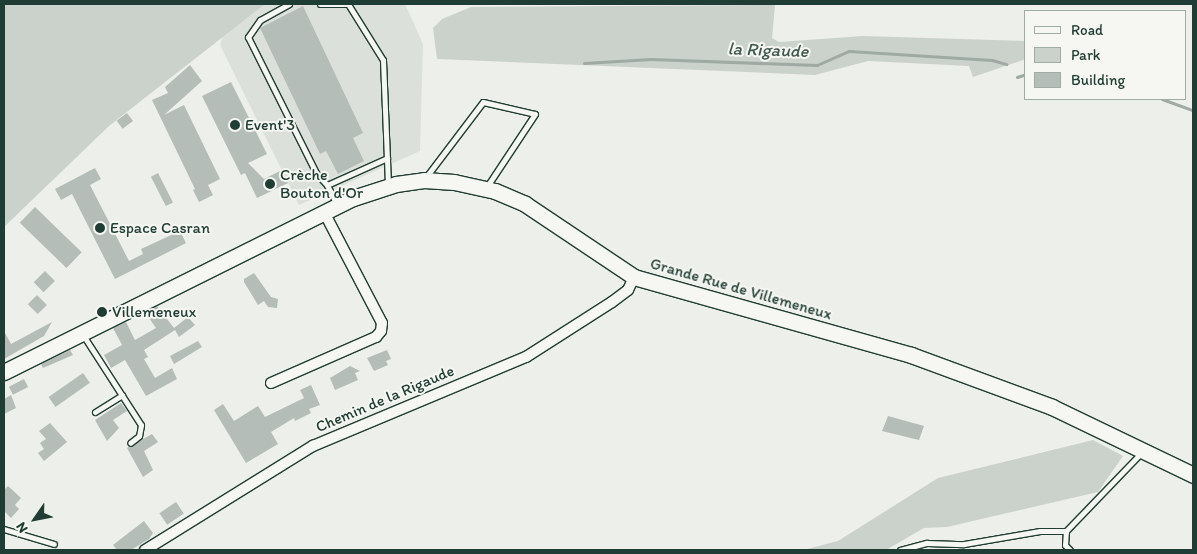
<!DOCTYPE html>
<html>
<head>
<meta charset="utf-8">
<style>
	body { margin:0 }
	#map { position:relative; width:1197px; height:554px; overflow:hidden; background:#edefea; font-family:Itim,sans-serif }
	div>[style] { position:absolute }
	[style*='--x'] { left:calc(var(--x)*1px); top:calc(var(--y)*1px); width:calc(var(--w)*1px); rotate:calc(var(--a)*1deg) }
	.built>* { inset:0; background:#dce0db }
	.green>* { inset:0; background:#cbd2cc }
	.stream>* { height:3px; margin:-1.5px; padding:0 1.5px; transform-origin:1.5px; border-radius:1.5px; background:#9faaa4 }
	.building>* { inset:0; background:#b4bdb8; transform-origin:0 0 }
	.roads { filter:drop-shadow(1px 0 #1f3d34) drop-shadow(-1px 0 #1f3d34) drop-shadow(0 1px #1f3d34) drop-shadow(0 -1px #1f3d34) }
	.lane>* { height:5px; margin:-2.5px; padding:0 2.5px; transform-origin:2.5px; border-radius:2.5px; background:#f6f6f2 }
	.street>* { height:10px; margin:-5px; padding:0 5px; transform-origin:5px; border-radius:5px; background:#f6f6f2 }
	.secondary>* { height:15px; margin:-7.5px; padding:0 7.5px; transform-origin:7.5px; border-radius:7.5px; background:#f6f6f2 }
	.dots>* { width:14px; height:14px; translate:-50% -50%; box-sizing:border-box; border:2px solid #f6f6f2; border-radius:50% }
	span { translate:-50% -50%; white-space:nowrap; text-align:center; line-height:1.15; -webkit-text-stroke:4px #f6f6f2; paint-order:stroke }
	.poi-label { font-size:16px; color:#1f3d34 }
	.left { translate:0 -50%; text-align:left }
	.street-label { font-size:16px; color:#1f3d34 }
	.water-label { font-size:18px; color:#3f5850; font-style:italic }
	.frame { position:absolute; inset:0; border:5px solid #1f3d34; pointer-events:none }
	.legend { position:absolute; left:1024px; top:10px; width:162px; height:90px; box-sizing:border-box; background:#f6f6f2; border:1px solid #a0aca6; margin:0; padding:6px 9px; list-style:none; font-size:15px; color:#1f3d34 }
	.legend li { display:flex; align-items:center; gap:10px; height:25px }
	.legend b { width:25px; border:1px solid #a0aca6 }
	.north { position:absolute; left:10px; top:494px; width:50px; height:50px; -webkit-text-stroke:4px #f6f6f2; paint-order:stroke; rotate:237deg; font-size:14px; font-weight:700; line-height:20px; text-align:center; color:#1f3d34 }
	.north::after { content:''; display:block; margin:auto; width:18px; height:22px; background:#1f3d34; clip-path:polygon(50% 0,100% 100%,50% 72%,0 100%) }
</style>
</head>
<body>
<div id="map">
	<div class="built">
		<i style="clip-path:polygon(254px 4px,405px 4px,423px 44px,420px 151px,299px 205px,220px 45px,224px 32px)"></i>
	</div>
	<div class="green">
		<i style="clip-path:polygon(4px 4px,265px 4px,109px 126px,4px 227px)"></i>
		<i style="clip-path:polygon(775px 5px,772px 38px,779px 42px,863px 36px,1026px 41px,1026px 59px,973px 77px,969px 66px,868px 61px,815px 75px,437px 59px,433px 28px,442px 19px,471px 7px)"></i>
		<i style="clip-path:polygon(1093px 440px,1123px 456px,1098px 492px,947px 527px,924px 528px,886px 550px,803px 550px,838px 541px,938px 478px)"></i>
	</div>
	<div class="stream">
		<i style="--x:584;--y:63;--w:67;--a:-3.4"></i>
		<i style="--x:651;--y:59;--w:166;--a:2.1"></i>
		<i style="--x:817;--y:65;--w:35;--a:-24"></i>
		<i style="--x:849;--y:51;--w:143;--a:3.6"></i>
		<i style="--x:992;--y:60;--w:15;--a:16"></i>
		<i style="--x:1017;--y:77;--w:9;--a:-18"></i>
		<i style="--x:1162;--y:99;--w:33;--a:20"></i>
	</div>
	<div class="building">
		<i style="clip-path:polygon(303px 6px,363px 133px,353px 138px,364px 161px,338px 174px,326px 151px,320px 154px,260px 28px)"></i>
		<i style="clip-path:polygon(190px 65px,202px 81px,164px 115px,184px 105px,220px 179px,208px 185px,213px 195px,199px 202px,193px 190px,195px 189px,152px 100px,168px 93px,165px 87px)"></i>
		<i style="clip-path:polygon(231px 82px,267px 154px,248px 163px,264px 179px,282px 170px,288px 183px,257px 198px,245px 173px,241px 175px,202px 96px)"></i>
		<i style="left:127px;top:113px;width:10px;height:13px;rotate:53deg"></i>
		<i style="clip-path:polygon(95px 168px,101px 179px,90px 185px,129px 261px,143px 254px,141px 249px,180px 231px,186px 243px,115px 279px,72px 194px,61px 200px,55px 189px)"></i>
		<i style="left:158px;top:173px;width:33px;height:8px;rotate:63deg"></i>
		<i style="left:35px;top:207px;width:65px;height:22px;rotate:44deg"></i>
		<i style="left:45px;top:271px;width:14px;height:16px;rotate:45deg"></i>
		<i style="clip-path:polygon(254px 273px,271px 297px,278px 299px,277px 308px,268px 307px,264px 301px,258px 305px,244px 282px,244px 279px)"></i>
		<i style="left:37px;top:295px;width:14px;height:13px;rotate:45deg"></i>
		<i style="clip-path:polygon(157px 306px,174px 328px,188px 317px,195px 325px,179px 337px,175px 330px,144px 350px,148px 357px,144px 359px,155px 378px,172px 368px,177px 379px,146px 396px,125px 360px,111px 368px,104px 355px,122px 345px,113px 328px,126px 322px,135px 340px,156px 328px,145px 312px)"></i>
		<i style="clip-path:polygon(52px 322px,44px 336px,4px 359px,4px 331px,11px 344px)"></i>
		<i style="clip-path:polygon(198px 341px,202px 347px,174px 364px,170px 356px)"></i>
		<i style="clip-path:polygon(70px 350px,73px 355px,43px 368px,41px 364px)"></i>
		<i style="clip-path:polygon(387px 350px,391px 359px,386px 361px,388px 365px,374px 371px,367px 358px)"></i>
		<i style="clip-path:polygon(350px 366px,360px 371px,355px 373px,358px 380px,335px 390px,330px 378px)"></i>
		<i style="left:83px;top:373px;width:12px;height:42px;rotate:55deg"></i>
		<i style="left:24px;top:379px;width:9px;height:17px;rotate:63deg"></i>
		<i style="clip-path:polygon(311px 385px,320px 405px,309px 409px,311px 413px,295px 421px,294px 418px,271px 432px,278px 444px,246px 463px,214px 410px,223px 404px,234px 421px,258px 406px,265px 417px,304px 398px,300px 390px)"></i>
		<i style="clip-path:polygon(11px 395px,16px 408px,4px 414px,4px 399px)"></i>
		<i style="clip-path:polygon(121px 403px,127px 411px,113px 420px,119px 428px,107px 441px,95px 420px)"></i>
		<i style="clip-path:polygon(888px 416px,924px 426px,919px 440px,882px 431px)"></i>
		<i style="clip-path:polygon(50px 423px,67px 442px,44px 461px,38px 453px,44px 449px,40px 443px,46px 439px,39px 431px)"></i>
		<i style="clip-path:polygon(152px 434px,158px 442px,144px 451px,153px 470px,143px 477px,127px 448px)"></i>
		<i style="clip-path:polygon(8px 486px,21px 498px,15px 505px,19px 509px,11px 518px,4px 511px,4px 490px)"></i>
		<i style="left:176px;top:502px;width:14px;height:20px;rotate:56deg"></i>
		<i style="clip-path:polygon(144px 521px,153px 533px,149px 539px,131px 550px,117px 550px,113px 545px)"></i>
	</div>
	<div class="roads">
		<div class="lane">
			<i style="--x:289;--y:4;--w:33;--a:151"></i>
			<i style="--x:260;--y:20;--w:21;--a:125"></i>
			<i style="--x:248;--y:37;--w:152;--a:63.4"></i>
			<i style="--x:316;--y:173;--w:16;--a:47"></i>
			<i style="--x:327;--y:185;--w:66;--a:-24.2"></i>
			<i style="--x:320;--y:4;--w:28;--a:0"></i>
			<i style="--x:348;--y:4;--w:66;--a:58"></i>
			<i style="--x:383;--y:60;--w:125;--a:87.7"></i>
			<i style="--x:426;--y:177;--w:94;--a:-52.8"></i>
			<i style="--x:483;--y:102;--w:53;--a:13"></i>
			<i style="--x:535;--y:114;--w:89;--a:123.5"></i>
			<i style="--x:327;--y:185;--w:22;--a:63"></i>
			<i style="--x:83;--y:335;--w:107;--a:57.2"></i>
			<i style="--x:141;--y:425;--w:11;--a:100"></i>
			<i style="--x:139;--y:436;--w:11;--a:142"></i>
			<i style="--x:95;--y:412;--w:32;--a:-32"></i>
			<i style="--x:4;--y:529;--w:52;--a:16.7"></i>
			<i style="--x:900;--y:550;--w:28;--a:-15"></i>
			<i style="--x:927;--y:543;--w:37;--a:2"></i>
			<i style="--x:964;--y:544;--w:77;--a:-9.7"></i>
			<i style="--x:1040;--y:531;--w:26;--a:0"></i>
			<i style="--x:1070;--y:550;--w:7;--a:-135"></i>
			<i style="--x:1065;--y:545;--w:14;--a:-86"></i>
			<i style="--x:1066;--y:531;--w:108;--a:-46.1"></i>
		</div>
		<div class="street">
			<i style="--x:271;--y:383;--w:115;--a:-23.7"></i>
			<i style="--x:376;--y:337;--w:8;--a:-50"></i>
			<i style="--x:381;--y:331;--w:8;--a:-83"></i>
			<i style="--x:382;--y:323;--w:125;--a:-117.6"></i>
			<i style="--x:145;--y:550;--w:198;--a:-31.8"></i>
			<i style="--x:313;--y:446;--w:231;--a:-22.7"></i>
			<i style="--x:526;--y:357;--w:102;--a:-32.6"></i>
			<i style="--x:612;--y:302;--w:20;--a:-37"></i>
			<i style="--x:628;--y:290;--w:14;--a:-65"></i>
		</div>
		<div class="secondary">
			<i style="--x:4;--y:372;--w:390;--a:-26.5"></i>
			<i style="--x:353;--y:198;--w:45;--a:-18"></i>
			<i style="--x:396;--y:184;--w:28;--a:-8"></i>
			<i style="--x:424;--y:180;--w:30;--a:4"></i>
			<i style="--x:454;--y:182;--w:42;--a:12.4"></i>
			<i style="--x:495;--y:191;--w:33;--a:23"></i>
			<i style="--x:525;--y:204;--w:131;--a:33.8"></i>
			<i style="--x:634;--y:277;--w:288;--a:15.7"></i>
			<i style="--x:911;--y:355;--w:150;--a:20.2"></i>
			<i style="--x:1052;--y:407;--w:157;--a:25.7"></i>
		</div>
	</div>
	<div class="dots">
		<i style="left:235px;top:125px;background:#1f3d34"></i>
		<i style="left:270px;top:184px;background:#1f3d34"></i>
		<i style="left:100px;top:228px;background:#1f3d34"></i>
		<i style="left:102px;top:312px;background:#1f3d34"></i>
	</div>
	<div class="poi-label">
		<span class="left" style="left:245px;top:125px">Event'3</span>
		<span class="left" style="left:280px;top:184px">Crèche<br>Bouton d'Or</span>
		<span class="left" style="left:110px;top:228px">Espace Casran</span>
		<span class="left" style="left:112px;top:312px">Villemeneux</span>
	</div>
	<div class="street-label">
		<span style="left:741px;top:289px;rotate:16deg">Grande Rue de Villemeneux</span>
		<span style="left:385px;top:399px;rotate:-23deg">Chemin de la Rigaude</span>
	</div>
	<div class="water-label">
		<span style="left:768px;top:50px;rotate:2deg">la Rigaude</span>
	</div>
	<div class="frame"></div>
	<ul class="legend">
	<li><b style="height:6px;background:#f6f6f2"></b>Road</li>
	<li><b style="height:14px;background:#cbd2cc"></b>Park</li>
	<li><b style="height:14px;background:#b4bdb8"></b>Building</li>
	</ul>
	<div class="north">N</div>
</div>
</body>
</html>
